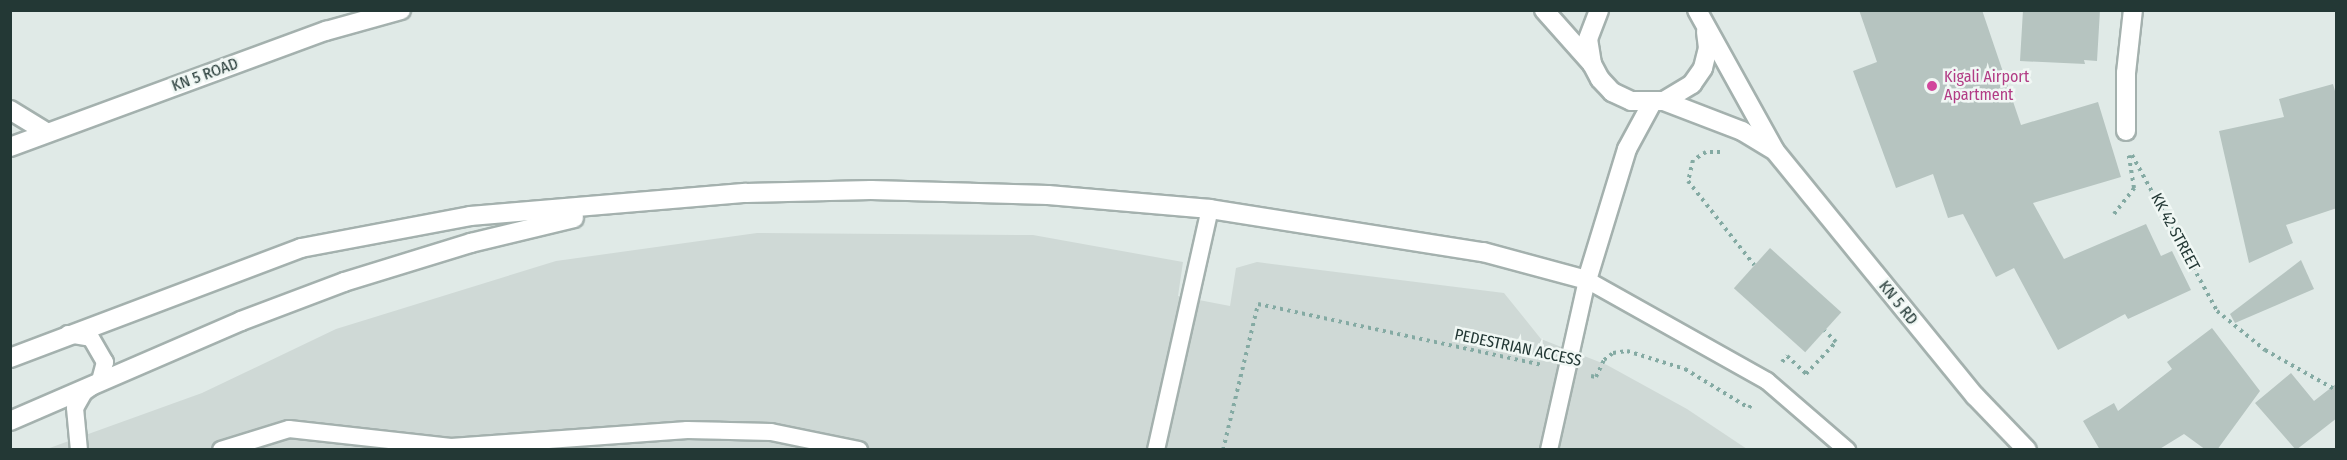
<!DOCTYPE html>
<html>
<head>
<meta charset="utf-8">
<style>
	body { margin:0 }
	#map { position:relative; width:2347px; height:460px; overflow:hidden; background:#e0eae7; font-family:"Fira Sans Condensed",sans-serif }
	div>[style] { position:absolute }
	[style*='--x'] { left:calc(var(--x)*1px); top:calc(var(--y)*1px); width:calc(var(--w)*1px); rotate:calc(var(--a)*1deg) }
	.built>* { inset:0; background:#cfd9d6 }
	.building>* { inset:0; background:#b6c4c0; transform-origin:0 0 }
	.path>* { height:4px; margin-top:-2px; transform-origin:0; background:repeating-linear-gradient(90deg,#84aaa3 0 3px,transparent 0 7.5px) }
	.roads { filter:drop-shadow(2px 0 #a4b1ae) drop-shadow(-2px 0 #a4b1ae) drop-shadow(0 2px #a4b1ae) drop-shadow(0 -2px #a4b1ae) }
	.service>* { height:16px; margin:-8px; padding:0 8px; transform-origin:8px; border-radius:8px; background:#fff }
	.minor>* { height:18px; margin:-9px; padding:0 9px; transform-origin:9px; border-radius:9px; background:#fff }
	.secondary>* { height:18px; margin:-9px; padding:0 9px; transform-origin:9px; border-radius:9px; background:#fff }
	.dots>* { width:16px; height:16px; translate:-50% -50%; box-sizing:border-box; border:3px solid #f0f7f4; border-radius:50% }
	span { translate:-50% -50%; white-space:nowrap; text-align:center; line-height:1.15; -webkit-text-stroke:5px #f0f7f4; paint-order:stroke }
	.street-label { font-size:16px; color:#233835 }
	.hotel-label { font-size:16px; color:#b23c85 }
	.left { translate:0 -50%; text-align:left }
	.frame { position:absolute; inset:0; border:12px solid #233835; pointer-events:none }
</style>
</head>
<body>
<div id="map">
	<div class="built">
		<i style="clip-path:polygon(757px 233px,1033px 235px,1183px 262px,1178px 296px,1230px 306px,1236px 268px,1257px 262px,1504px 293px,1541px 339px,1607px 365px,1687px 409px,1747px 449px,44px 450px,202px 393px,336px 329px,556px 261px)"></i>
	</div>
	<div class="building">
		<i style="clip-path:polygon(1859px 10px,1982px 10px,2021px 125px,2098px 102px,2121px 177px,2033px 203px,2064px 259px,2146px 224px,2161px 256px,2172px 251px,2191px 290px,2128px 319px,2125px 314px,2058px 350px,2014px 268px,1996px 277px,1963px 214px,1948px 218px,1933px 174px,1896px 188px,1853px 71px,1877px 62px)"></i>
		<i style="clip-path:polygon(2023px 10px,2100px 10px,2097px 61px,2084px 60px,2085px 64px,2020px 61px)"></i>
		<i style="clip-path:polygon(2333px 84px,2337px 98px,2337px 208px,2286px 225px,2293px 243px,2249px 263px,2219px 131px,2284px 117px,2279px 99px)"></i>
		<i style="left:1770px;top:248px;width:96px;height:54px;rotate:42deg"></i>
		<i style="clip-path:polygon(2301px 260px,2314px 289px,2235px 323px,2230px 314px)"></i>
		<i style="clip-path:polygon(2212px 328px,2260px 391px,2217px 450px,2206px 450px,2184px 434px,2158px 450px,2100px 450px,2083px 421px,2114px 403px,2118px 411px,2172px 369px,2167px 362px)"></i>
		<i style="clip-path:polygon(2291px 373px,2314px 401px,2337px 383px,2337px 418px,2296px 450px,2255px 403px)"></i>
	</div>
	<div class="path">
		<i style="--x:1720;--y:152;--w:14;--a:180"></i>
		<i style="--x:1706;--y:152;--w:15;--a:148"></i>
		<i style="--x:1693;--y:160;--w:22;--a:103"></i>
		<i style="--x:1688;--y:181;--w:107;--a:51.8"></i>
		<i style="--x:2132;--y:155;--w:178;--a:61.4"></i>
		<i style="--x:2217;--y:311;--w:62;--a:39.1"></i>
		<i style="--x:2265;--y:350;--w:81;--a:29.4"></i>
		<i style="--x:2114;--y:214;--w:33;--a:-52"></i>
		<i style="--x:2134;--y:188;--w:33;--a:-99"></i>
		<i style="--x:1782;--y:362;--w:8;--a:-50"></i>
		<i style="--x:1787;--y:356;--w:26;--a:43"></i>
		<i style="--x:1806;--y:374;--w:44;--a:-46.8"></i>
		<i style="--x:1836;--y:342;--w:16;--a:-135"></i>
		<i style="--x:1591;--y:376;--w:5;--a:11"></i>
		<i style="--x:1596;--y:377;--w:19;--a:-65"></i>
		<i style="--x:1604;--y:360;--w:11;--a:-38"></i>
		<i style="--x:1613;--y:353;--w:14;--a:-8"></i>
		<i style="--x:1627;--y:351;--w:61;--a:17.2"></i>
		<i style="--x:1685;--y:369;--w:75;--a:31.4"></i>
		<i style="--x:1749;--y:408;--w:7;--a:-56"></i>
		<i style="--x:1223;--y:450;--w:150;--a:-76.5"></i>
		<i style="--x:1258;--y:304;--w:291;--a:12.1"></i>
	</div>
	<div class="roads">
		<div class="service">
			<i style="--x:68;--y:334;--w:23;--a:10"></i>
			<i style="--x:91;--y:338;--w:28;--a:60"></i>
			<i style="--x:105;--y:362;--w:20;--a:105"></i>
			<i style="--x:100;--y:381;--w:19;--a:145"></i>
			<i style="--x:84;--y:392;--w:18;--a:119"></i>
			<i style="--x:75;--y:408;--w:42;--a:84.6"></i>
			<i style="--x:221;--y:450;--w:71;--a:-17.2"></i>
			<i style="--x:289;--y:429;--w:163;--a:6.3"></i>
			<i style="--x:451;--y:447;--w:237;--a:-4.1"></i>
			<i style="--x:687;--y:430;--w:84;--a:1.4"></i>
			<i style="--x:771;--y:432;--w:90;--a:11.6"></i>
			<i style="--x:1156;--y:450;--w:247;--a:-77.4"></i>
			<i style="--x:1549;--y:450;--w:174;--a:-77.4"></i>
			<i style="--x:1587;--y:280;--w:206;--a:29.3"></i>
			<i style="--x:1767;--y:381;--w:106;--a:40.8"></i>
		</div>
		<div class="minor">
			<i style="--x:10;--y:110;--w:42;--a:31.4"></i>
			<i style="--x:2126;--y:131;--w:58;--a:-90"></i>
			<i style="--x:2126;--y:73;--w:63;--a:-83.7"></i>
			<i style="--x:10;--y:358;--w:311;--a:-20.7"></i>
			<i style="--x:301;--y:248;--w:172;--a:-10.7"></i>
			<i style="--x:470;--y:216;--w:277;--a:-4.8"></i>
			<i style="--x:746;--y:193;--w:125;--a:-1.4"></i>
			<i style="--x:871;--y:190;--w:177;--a:1.6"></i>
			<i style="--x:1048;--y:195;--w:163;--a:4.9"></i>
			<i style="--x:1210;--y:209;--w:276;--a:9"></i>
			<i style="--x:1483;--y:252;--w:108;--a:15.1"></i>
			<i style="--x:1587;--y:280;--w:137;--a:-73"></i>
			<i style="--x:1627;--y:149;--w:52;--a:-61.5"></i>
			<i style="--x:10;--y:421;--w:252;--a:-23.4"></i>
			<i style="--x:241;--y:321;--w:110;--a:-20.7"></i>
			<i style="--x:344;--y:282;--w:133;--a:-17.1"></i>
			<i style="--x:471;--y:243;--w:106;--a:-13.6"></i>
		</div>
		<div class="secondary">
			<i style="--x:1544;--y:10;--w:72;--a:48.4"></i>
			<i style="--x:1592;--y:64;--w:17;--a:62"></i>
			<i style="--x:1600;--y:79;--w:18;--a:47"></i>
			<i style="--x:1612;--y:92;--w:21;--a:25"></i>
			<i style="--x:1631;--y:101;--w:33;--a:0"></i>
			<i style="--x:1664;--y:101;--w:33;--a:-31"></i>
			<i style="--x:1692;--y:84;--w:19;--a:-55"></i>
			<i style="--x:1703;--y:68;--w:21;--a:-76"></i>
			<i style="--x:1708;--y:48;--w:16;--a:-97"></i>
			<i style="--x:1697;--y:10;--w:161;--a:61"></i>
			<i style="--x:1775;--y:151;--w:316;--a:50.8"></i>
			<i style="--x:1975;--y:396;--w:75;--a:46.1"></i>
			<i style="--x:1592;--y:64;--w:25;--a:-99"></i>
			<i style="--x:1588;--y:39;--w:31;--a:-69"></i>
			<i style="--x:1664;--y:101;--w:84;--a:21"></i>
			<i style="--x:1742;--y:131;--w:35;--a:31"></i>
			<i style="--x:10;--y:147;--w:337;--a:-20.2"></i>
			<i style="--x:326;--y:31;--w:78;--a:-15.6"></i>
		</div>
	</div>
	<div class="dots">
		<i style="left:1932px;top:86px;background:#d1479c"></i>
	</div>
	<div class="street-label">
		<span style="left:205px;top:75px;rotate:-20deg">KN 5 ROAD</span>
		<span style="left:2175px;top:232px;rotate:62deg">KK 42 STREET</span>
		<span style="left:1898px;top:303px;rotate:51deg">KN 5 RD</span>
		<span style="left:1518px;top:348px;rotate:12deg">PEDESTRIAN ACCESS</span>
	</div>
	<div class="hotel-label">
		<span class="left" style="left:1944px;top:86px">Kigali Airport<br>Apartment</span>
	</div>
	<div class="frame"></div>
</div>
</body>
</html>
